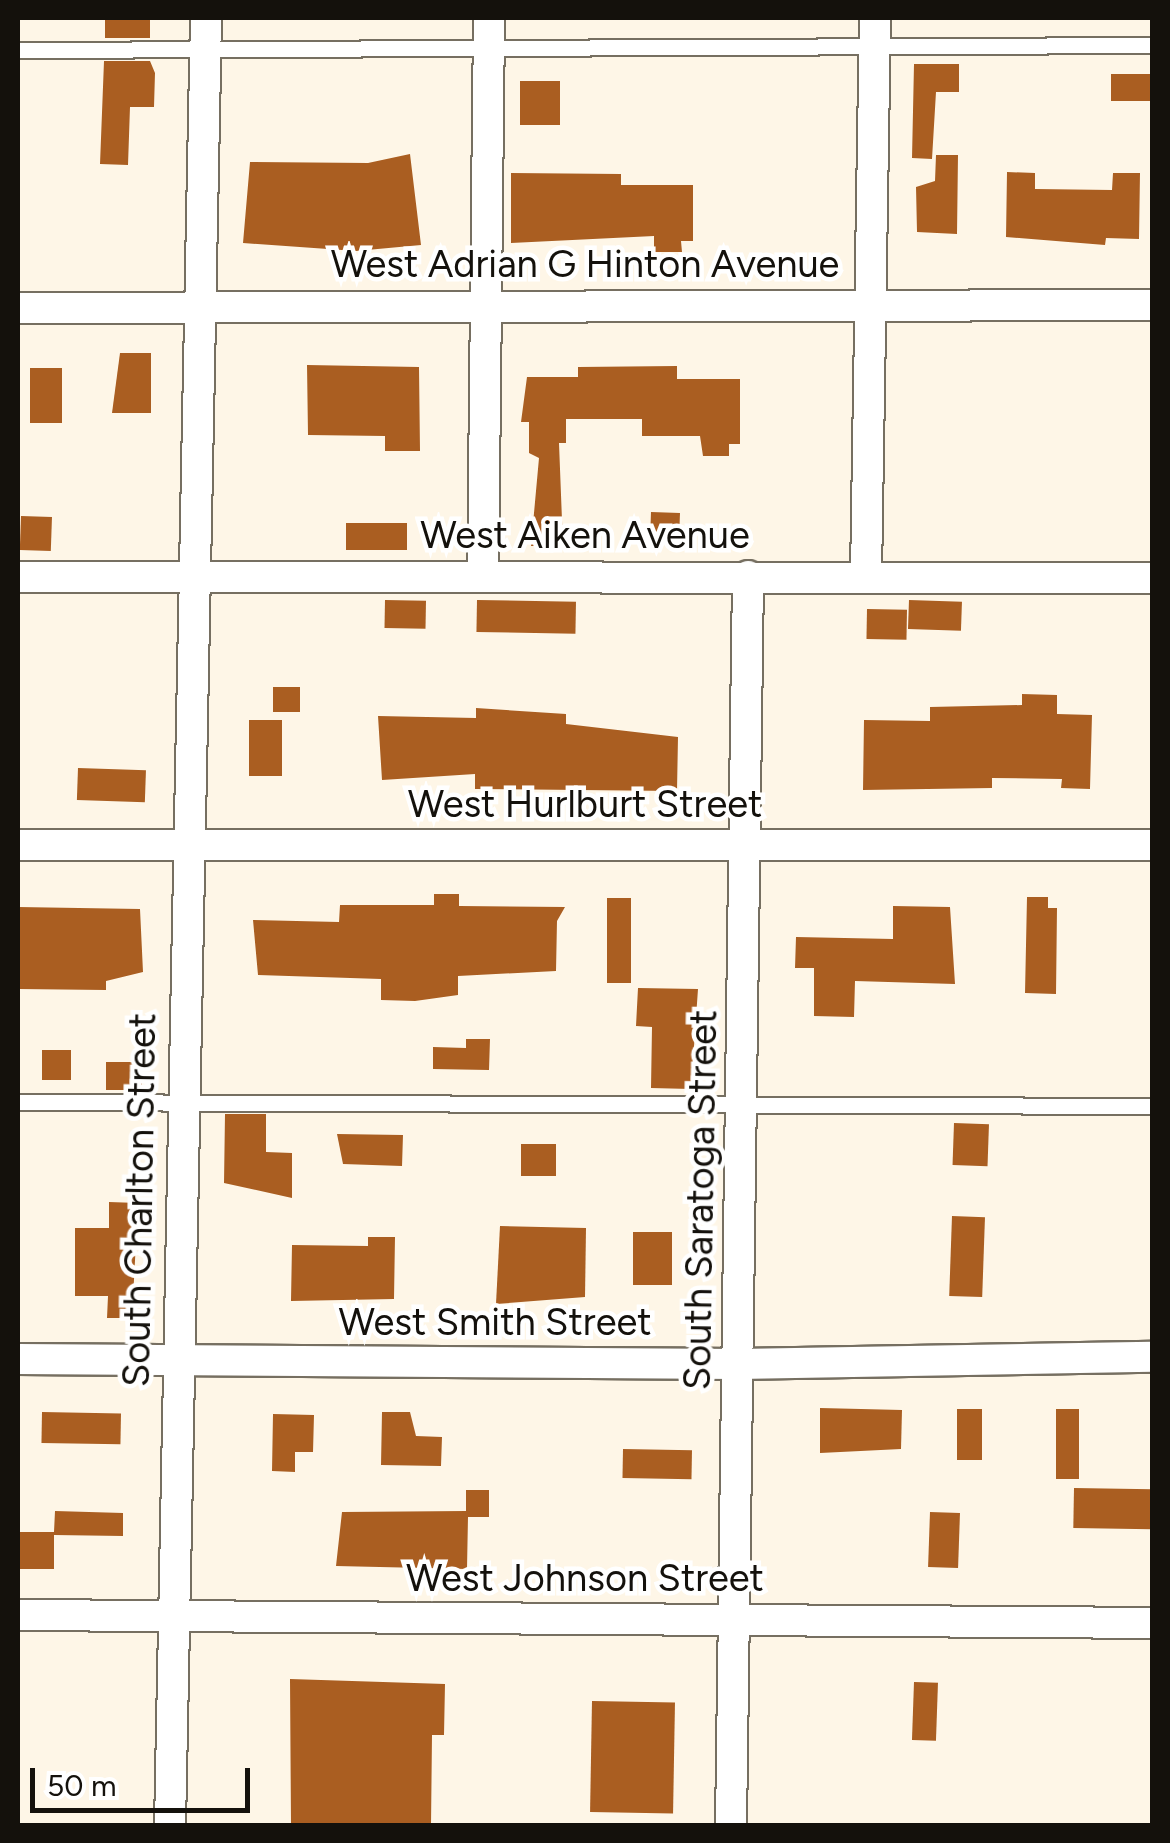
<!DOCTYPE html>
<html>
<head>
<meta charset="utf-8">
<style>
	body { margin:0 }
	#map { position:relative; width:1170px; height:1843px; overflow:hidden; background:#fef6e7; font-family:Figtree,sans-serif }
	div>[style] { position:absolute }
	[style*='--x'] { left:calc(var(--x)*1px); top:calc(var(--y)*1px); width:calc(var(--w)*1px); rotate:calc(var(--a)*1deg) }
	.building>* { inset:0; background:#aa5e21; transform-origin:0 0 }
	.roads { filter:drop-shadow(2px 0 #766f61) drop-shadow(-2px 0 #766f61) drop-shadow(0 2px #766f61) drop-shadow(0 -2px #766f61) }
	.service>* { height:15px; margin:-7.5px; padding:0 7.5px; transform-origin:7.5px; border-radius:7.5px; background:#fff }
	.minor>* { height:30px; margin:-15px; padding:0 15px; transform-origin:15px; border-radius:15px; background:#fff }
	span { translate:-50% -50%; white-space:nowrap; text-align:center; line-height:1.15; -webkit-text-stroke:9px #fff; paint-order:stroke }
	.street-label { font-size:38px; color:#14110c }
	.frame { position:absolute; inset:0; border:20px solid #14110c; pointer-events:none }
	.scale { position:absolute; left:30px; top:1768px; width:220px; height:45px; box-sizing:border-box; border:5px solid #14110c; border-top:0; padding-left:12px; font-size:30px; line-height:35px; white-space:nowrap; color:#14110c; -webkit-text-stroke:8px #fff; paint-order:stroke }
</style>
</head>
<body>
<div id="map">
	<div class="building">
		<i style="left:105px;top:18px;width:45px;height:20px"></i>
		<i style="clip-path:polygon(104px 61px,150px 61px,155px 73px,154px 107px,130px 107px,128px 165px,100px 164px)"></i>
		<i style="clip-path:polygon(914px 64px,959px 64px,959px 92px,936px 92px,932px 159px,912px 158px)"></i>
		<i style="left:1111px;top:74px;width:41px;height:27px"></i>
		<i style="left:520px;top:81px;width:40px;height:44px"></i>
		<i style="clip-path:polygon(410px 154px,421px 245px,356px 251px,243px 243px,250px 162px,368px 163px)"></i>
		<i style="clip-path:polygon(936px 155px,958px 155px,957px 234px,917px 232px,916px 187px,935px 181px)"></i>
		<i style="clip-path:polygon(1007px 172px,1035px 173px,1035px 189px,1112px 190px,1113px 173px,1140px 173px,1139px 239px,1106px 238px,1105px 245px,1006px 237px)"></i>
		<i style="clip-path:polygon(511px 173px,621px 174px,621px 185px,693px 185px,693px 241px,681px 241px,682px 252px,654px 252px,654px 236px,511px 243px)"></i>
		<i style="clip-path:polygon(120px 353px,151px 353px,151px 413px,112px 413px)"></i>
		<i style="clip-path:polygon(307px 365px,419px 367px,420px 451px,385px 451px,385px 436px,308px 435px)"></i>
		<i style="clip-path:polygon(677px 366px,677px 379px,740px 379px,740px 444px,729px 444px,729px 456px,703px 456px,700px 436px,642px 436px,642px 419px,566px 419px,566px 443px,559px 443px,563px 546px,531px 546px,539px 458px,529px 453px,529px 422px,521px 422px,527px 377px,578px 377px,578px 367px)"></i>
		<i style="left:30px;top:368px;width:32px;height:55px"></i>
		<i style="left:651px;top:512px;width:29px;height:29px;rotate:2deg"></i>
		<i style="left:21px;top:516px;width:31px;height:34px;rotate:2deg"></i>
		<i style="left:346px;top:523px;width:61px;height:27px"></i>
		<i style="left:385px;top:600px;width:41px;height:28px;rotate:1deg"></i>
		<i style="left:477px;top:600px;width:99px;height:32px;rotate:1deg"></i>
		<i style="left:909px;top:600px;width:53px;height:29px;rotate:2deg"></i>
		<i style="left:867px;top:609px;width:40px;height:30px;rotate:1deg"></i>
		<i style="left:273px;top:687px;width:27px;height:25px"></i>
		<i style="clip-path:polygon(1022px 694px,1057px 695px,1057px 714px,1092px 715px,1090px 789px,1061px 788px,1062px 779px,992px 778px,992px 788px,863px 790px,864px 720px,930px 721px,930px 707px,1022px 705px)"></i>
		<i style="clip-path:polygon(476px 708px,566px 714px,566px 724px,678px 737px,677px 791px,475px 789px,475px 774px,382px 780px,378px 716px,476px 718px)"></i>
		<i style="left:249px;top:720px;width:33px;height:56px"></i>
		<i style="left:78px;top:768px;width:68px;height:32px;rotate:2deg"></i>
		<i style="clip-path:polygon(434px 894px,459px 894px,459px 906px,565px 907px,557px 921px,556px 971px,458px 976px,458px 995px,415px 1001px,381px 1000px,381px 979px,258px 975px,253px 920px,339px 922px,340px 905px,434px 905px)"></i>
		<i style="clip-path:polygon(1027px 897px,1048px 897px,1048px 908px,1057px 908px,1056px 994px,1025px 993px)"></i>
		<i style="left:607px;top:898px;width:24px;height:85px"></i>
		<i style="clip-path:polygon(893px 906px,950px 907px,955px 984px,855px 981px,854px 1017px,814px 1016px,814px 968px,795px 968px,796px 937px,893px 939px)"></i>
		<i style="clip-path:polygon(18px 907px,140px 909px,143px 972px,106px 981px,106px 990px,18px 989px)"></i>
		<i style="clip-path:polygon(638px 988px,698px 989px,691px 1089px,651px 1088px,652px 1027px,636px 1026px)"></i>
		<i style="clip-path:polygon(466px 1039px,490px 1039px,489px 1070px,433px 1069px,433px 1047px,466px 1048px)"></i>
		<i style="left:42px;top:1050px;width:29px;height:30px"></i>
		<i style="left:106px;top:1062px;width:36px;height:28px"></i>
		<i style="clip-path:polygon(225px 1114px,266px 1114px,266px 1152px,292px 1153px,292px 1198px,224px 1183px)"></i>
		<i style="left:954px;top:1123px;width:35px;height:42px;rotate:2deg"></i>
		<i style="clip-path:polygon(337px 1134px,403px 1135px,402px 1166px,343px 1164px)"></i>
		<i style="left:521px;top:1144px;width:35px;height:32px"></i>
		<i style="clip-path:polygon(109px 1202px,138px 1203px,132px 1318px,107px 1318px,108px 1296px,75px 1296px,75px 1228px,109px 1228px)"></i>
		<i style="left:952px;top:1216px;width:33px;height:80px;rotate:2deg"></i>
		<i style="clip-path:polygon(500px 1226px,586px 1228px,585px 1297px,496px 1304px)"></i>
		<i style="left:633px;top:1232px;width:39px;height:53px"></i>
		<i style="clip-path:polygon(368px 1237px,395px 1237px,394px 1299px,291px 1301px,292px 1245px,368px 1246px)"></i>
		<i style="clip-path:polygon(820px 1408px,902px 1410px,901px 1449px,820px 1453px)"></i>
		<i style="left:957px;top:1409px;width:25px;height:51px"></i>
		<i style="left:1056px;top:1409px;width:23px;height:70px"></i>
		<i style="left:42px;top:1412px;width:79px;height:31px;rotate:1deg"></i>
		<i style="clip-path:polygon(382px 1412px,410px 1412px,416px 1436px,442px 1437px,441px 1466px,381px 1465px)"></i>
		<i style="clip-path:polygon(273px 1414px,314px 1415px,313px 1452px,295px 1452px,295px 1472px,272px 1471px)"></i>
		<i style="left:623px;top:1449px;width:69px;height:29px;rotate:1deg"></i>
		<i style="left:1074px;top:1488px;width:78px;height:40px;rotate:1deg"></i>
		<i style="clip-path:polygon(466px 1490px,489px 1490px,489px 1517px,468px 1517px,467px 1569px,336px 1566px,342px 1512px,466px 1511px)"></i>
		<i style="clip-path:polygon(55px 1511px,123px 1513px,123px 1536px,54px 1535px,54px 1569px,18px 1569px,18px 1532px,54px 1532px)"></i>
		<i style="left:930px;top:1512px;width:30px;height:55px;rotate:2deg"></i>
		<i style="clip-path:polygon(290px 1679px,445px 1684px,444px 1735px,432px 1735px,431px 1826px,291px 1826px)"></i>
		<i style="left:914px;top:1682px;width:24px;height:58px;rotate:2deg"></i>
		<i style="left:592px;top:1701px;width:83px;height:111px;rotate:1deg"></i>
	</div>
	<div class="roads">
		<div class="service">
			<i style="--x:18;--y:50;--w:1134;--a:-0.25"></i>
			<i style="--x:18;--y:1102;--w:1134;--a:0.2"></i>
		</div>
		<div class="minor">
			<i style="--x:18;--y:308;--w:1134;--a:-0.15"></i>
			<i style="--x:483;--y:575;--w:557;--a:-89.38"></i>
			<i style="--x:866;--y:576;--w:558;--a:-89.08"></i>
			<i style="--x:18;--y:577;--w:1134;--a:0.05"></i>
			<i style="--x:18;--y:845;--w:1134;--a:0"></i>
			<i style="--x:18;--y:1359;--w:720;--a:0.4"></i>
			<i style="--x:738;--y:1364;--w:414;--a:-1"></i>
			<i style="--x:18;--y:1615;--w:1134;--a:0.4"></i>
			<i style="--x:170;--y:1826;--w:1808;--a:-88.86"></i>
			<i style="--x:731;--y:1826;--w:1250;--a:-89.22"></i>
		</div>
	</div>
	<div class="street-label">
		<span style="left:585px;top:265px">West Adrian G Hinton Avenue</span>
		<span style="left:585px;top:536px">West Aiken Avenue</span>
		<span style="left:585px;top:805px">West Hurlburt Street</span>
		<span style="left:140px;top:1200px;rotate:-89deg">South Charlton Street</span>
		<span style="left:701px;top:1200px;rotate:-89deg">South Saratoga Street</span>
		<span style="left:495px;top:1323px">West Smith Street</span>
		<span style="left:585px;top:1579px">West Johnson Street</span>
	</div>
	<div class="frame"></div>
	<div class="scale">50 m</div>
</div>
</body>
</html>
